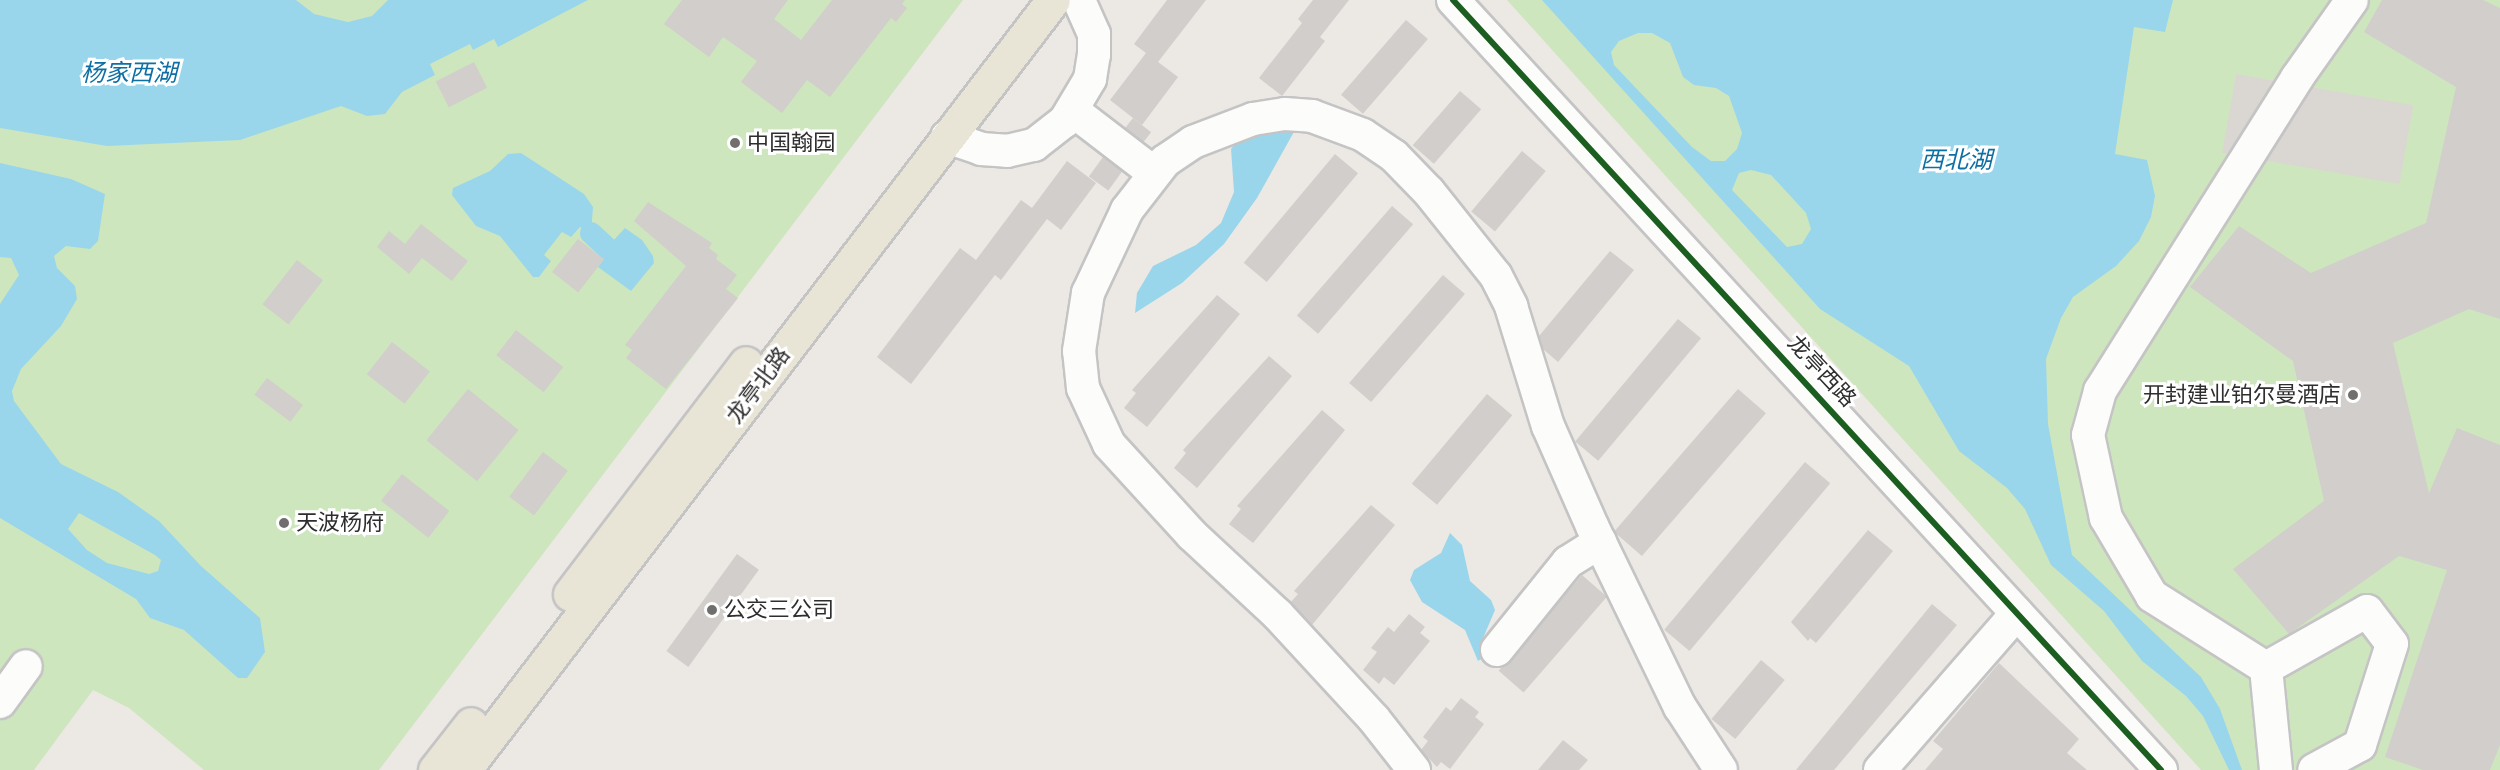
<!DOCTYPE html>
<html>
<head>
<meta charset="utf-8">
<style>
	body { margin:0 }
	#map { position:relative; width:2500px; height:770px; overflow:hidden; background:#ece8e4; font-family:"Space Grotesk","Noto Sans SC",sans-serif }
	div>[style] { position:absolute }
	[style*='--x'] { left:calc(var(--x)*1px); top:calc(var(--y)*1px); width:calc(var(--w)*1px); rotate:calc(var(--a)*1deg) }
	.green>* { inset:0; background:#cee6be }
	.plaza>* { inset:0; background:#dad6d2; transform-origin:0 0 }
	.water>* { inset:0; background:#99d6ec }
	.canal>* { height:22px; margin:-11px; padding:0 11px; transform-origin:11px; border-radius:11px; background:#99d6ec }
	.building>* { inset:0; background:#d1cecb; transform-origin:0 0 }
	.roads { filter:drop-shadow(2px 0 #c5c4c5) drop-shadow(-2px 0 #c5c4c5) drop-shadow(0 2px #c5c4c5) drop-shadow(0 -2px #c5c4c5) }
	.minor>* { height:32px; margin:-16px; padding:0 16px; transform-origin:16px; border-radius:16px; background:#fcfcfb }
	.major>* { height:33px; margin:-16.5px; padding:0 16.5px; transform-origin:16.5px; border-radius:16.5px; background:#e8e4d6 }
	.cycleway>* { height:6px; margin:-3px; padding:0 3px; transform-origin:3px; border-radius:3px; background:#1b5e20 }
	.dots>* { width:16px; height:16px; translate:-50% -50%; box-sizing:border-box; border:3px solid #fff; border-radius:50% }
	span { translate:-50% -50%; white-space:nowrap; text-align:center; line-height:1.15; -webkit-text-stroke:6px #fff; paint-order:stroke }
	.poi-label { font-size:22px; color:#2e2e2e }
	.left { translate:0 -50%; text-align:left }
	.right { translate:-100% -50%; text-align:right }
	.street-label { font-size:22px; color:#2e2e2e }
	.water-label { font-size:24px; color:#0d6fa3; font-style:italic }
</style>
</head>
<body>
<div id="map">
	<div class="green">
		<i style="clip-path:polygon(0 0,963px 0,379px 770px,204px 770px,129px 708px,93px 690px,34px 770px,0 770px)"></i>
		<i style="clip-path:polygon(1507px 0,2500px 0,2500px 770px,2201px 770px)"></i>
	</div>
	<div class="plaza">
		<i style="left:2236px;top:74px;width:180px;height:80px;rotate:10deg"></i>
	</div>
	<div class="water">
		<i style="clip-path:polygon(0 0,296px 0,314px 14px,348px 22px,372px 16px,388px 0,588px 0,498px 47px,494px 39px,473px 50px,470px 44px,430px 64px,435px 75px,402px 92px,385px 114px,367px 116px,341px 106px,240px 140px,107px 146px,0 128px)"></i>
		<i style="clip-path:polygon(evenodd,1542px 0,2173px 0,2165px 32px,2134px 27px,2115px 154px,2147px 160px,2155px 196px,2151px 217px,2139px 241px,2116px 266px,2073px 297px,2061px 318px,2046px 359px,2048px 424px,2072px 555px,2201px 677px,2220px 709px,2242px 770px,2229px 770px,2203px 716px,2186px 696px,2142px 661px,2104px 611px,2051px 565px,2025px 509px,2007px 488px,1959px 451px,1909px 366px,1820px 309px,1542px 0,1638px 33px,1652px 33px,1670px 43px,1683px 77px,1694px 85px,1716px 88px,1729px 96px,1742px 133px,1737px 149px,1725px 161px,1711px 161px,1692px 147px,1614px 65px,1611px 52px,1619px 41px,1638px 33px,1542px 0,1751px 170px,1771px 175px,1806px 213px,1811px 229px,1802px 244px,1787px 247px,1732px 190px,1739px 173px,1751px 170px)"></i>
		<i style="clip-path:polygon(1295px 130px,1257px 198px,1224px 244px,1182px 283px,1135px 313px,1137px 293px,1153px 266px,1196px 245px,1221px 223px,1234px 192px,1231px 149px,1236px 143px,1267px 131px)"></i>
		<i style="clip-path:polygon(521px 153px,584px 194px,593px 207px,591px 233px,580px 227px,571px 237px,562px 232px,544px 255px,551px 261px,539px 277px,533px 277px,500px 236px,476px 226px,452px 195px,453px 188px,490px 171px,508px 154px)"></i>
		<i style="clip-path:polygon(evenodd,0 163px,71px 179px,105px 194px,98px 241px,90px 249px,66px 246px,54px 256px,57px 268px,75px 286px,77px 299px,61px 326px,21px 369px,12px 391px,14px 401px,61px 464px,118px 492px,159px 521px,201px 566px,260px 618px,265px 652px,247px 678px,238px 678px,184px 630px,150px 618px,136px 599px,0 518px,0 304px,19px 275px,11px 258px,0 257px,0 163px,79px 513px,155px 555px,161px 560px,158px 571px,149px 574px,107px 563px,87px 550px,68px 529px,79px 513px)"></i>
		<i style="clip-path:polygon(625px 228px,642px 240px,653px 256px,654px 263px,631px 291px,598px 267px,604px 259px,599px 256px)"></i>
		<i style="clip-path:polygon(1450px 533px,1462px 545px,1470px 581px,1491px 600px,1495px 610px,1481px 643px,1484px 657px,1478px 661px,1465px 630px,1422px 602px,1410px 580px,1414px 570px,1441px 553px)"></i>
	</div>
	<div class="canal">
		<i style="--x:591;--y:233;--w:21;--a:43"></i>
	</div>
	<div class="building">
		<i style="clip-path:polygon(682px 0,788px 0,774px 19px,801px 40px,832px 0,905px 0,902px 4px,907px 8px,896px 22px,891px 18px,830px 97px,807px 80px,782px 113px,741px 82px,757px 61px,723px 37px,709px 57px,664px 24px)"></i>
		<i style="clip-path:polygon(1167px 0,1206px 0,1158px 62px,1178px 77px,1142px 125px,1110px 100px,1146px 53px,1134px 44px)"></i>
		<i style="clip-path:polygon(1313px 0,1349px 0,1320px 37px,1325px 41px,1282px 96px,1259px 78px,1302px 23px,1298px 19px)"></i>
		<i style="clip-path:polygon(2382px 0,2483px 0,2500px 8px,2500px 319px,2469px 309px,2393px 343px,2429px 493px,2457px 428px,2500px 445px,2500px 745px,2490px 770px,2423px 770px,2385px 757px,2447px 570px,2399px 556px,2289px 634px,2233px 569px,2324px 501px,2293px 361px,2190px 287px,2239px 226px,2311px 273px,2426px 223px,2456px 87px,2364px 32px)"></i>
		<i style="left:1406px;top:20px;width:29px;height:99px;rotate:41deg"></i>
		<i style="left:474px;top:62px;width:29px;height:43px;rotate:63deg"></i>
		<i style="left:1460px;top:91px;width:28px;height:72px;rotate:41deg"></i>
		<i style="left:1133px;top:118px;width:23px;height:13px;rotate:38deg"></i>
		<i style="left:1522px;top:151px;width:31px;height:79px;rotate:40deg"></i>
		<i style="left:1335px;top:154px;width:30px;height:142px;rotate:40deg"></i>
		<i style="left:1103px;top:157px;width:24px;height:24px;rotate:36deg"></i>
		<i style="clip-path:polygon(1067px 161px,1096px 183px,1061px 230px,1047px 219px,1001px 280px,995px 275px,911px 384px,877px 357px,960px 248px,976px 260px,1021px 200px,1032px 208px)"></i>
		<i style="clip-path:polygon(648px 202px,712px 243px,709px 248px,718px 255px,716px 259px,737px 275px,726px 289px,738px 298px,666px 389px,626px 358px,632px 350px,625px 345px,686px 266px,634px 221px)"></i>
		<i style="left:1392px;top:206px;width:28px;height:145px;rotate:41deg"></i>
		<i style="clip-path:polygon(421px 224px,468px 261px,452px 281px,422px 258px,409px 274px,377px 247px,389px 231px,405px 244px)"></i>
		<i style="left:578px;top:239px;width:33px;height:42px;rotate:38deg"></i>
		<i style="clip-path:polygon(1610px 251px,1634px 270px,1558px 362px,1543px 349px,1539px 336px)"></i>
		<i style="left:297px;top:260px;width:33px;height:56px;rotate:38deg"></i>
		<i style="left:1443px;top:275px;width:29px;height:143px;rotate:41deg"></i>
		<i style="clip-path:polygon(1217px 295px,1240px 314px,1147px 427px,1124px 408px,1136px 393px,1132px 390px)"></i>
		<i style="left:1678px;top:319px;width:30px;height:160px;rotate:40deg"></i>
		<i style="left:516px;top:330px;width:60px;height:32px;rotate:38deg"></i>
		<i style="left:392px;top:342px;width:48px;height:41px;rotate:38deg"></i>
		<i style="clip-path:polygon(1269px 356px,1292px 376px,1197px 488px,1174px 468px,1186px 453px,1183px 450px)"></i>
		<i style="left:267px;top:378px;width:45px;height:21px;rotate:37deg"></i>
		<i style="left:468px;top:389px;width:65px;height:66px;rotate:39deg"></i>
		<i style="left:1738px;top:389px;width:37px;height:189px;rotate:41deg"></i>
		<i style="left:1487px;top:394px;width:33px;height:117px;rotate:40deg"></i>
		<i style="clip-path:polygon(1322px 410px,1345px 430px,1253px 543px,1229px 524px,1241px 509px,1237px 506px)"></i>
		<i style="left:543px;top:452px;width:31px;height:56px;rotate:37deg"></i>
		<i style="left:1805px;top:462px;width:33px;height:219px;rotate:40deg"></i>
		<i style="left:402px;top:474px;width:60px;height:34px;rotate:38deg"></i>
		<i style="clip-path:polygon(1371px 505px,1395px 525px,1312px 625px,1291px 602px,1298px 594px,1294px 591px)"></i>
		<i style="clip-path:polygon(1868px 530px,1893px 551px,1816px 643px,1810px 638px,1808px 641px,1791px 622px)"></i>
		<i style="left:737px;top:554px;width:27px;height:120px;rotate:36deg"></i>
		<i style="left:1582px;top:575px;width:33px;height:127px;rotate:41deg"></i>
		<i style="clip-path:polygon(1932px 604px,1957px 625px,1834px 770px,1796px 770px)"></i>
		<i style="clip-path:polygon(1409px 614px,1425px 627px,1420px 633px,1430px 641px,1394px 685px,1384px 677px,1379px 684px,1363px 670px,1377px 652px,1371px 648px,1388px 627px,1394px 632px)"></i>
		<i style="left:1761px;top:660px;width:31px;height:77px;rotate:40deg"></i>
		<i style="clip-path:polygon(1999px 663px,2079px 739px,2067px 753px,2087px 770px,1925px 770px,1943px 749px,1933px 741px)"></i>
		<i style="clip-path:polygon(1461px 698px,1479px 712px,1475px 717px,1484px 724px,1450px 769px,1441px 762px,1437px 767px,1421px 750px,1428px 741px,1423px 737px,1446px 707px,1451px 711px)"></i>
		<i style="clip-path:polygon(1563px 740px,1588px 760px,1579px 770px,1538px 770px)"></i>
	</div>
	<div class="roads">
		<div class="minor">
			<i style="--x:1453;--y:0;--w:1046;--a:47.4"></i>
			<i style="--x:1072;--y:110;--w:103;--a:37.5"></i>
			<i style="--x:947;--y:137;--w:36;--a:19"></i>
			<i style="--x:981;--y:149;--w:26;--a:4"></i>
			<i style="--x:1007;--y:151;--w:28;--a:-13"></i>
			<i style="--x:1034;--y:145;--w:39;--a:-38"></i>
			<i style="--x:1065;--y:121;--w:49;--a:-59.2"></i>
			<i style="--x:1090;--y:79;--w:24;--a:-81"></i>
			<i style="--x:1094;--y:55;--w:21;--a:-90"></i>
			<i style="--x:1094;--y:34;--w:37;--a:-114"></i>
			<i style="--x:1497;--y:650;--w:113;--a:-51.1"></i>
			<i style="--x:1568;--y:562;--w:38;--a:-32"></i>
			<i style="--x:2266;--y:668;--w:116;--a:-29.4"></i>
			<i style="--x:2367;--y:611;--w:41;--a:52.9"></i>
			<i style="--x:2392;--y:644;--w:106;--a:107.6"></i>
			<i style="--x:2360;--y:745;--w:52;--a:151.5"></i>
			<i style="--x:0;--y:702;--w:44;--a:-54.2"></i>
			<i style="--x:1414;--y:770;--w:65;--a:-128.1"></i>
			<i style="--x:1374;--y:719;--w:143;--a:-132.7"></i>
			<i style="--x:1277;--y:614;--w:116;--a:-137.1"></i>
			<i style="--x:1192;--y:535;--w:123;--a:-132.4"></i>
			<i style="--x:1109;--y:444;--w:62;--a:-114.9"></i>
			<i style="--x:1083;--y:388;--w:37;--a:-96"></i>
			<i style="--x:1079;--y:351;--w:59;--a:-81.2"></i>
			<i style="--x:1088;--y:293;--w:92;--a:-64.8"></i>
			<i style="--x:1127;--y:210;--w:62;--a:-52.2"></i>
			<i style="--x:1165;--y:161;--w:34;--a:-34"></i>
			<i style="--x:1193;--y:142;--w:64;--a:-21"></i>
			<i style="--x:1253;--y:119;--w:32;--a:-9"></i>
			<i style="--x:1285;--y:114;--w:27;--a:4"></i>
			<i style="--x:1312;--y:116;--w:54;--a:20.4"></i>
			<i style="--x:1363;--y:135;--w:37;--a:34"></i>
			<i style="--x:1394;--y:156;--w:50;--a:45.8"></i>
			<i style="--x:1429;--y:192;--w:107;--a:51.4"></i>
			<i style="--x:1496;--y:276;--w:34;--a:63"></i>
			<i style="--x:1511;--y:306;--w:126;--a:72.9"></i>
			<i style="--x:1548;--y:426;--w:111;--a:66.2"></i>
			<i style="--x:1593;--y:528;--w:199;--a:64.1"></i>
			<i style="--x:1680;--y:707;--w:75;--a:56.9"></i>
			<i style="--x:1880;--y:770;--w:208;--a:-48.9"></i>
			<i style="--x:2276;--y:770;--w:102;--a:-95.6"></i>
			<i style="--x:2266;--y:668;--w:135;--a:-147.7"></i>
			<i style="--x:2152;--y:596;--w:91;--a:-120.5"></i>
			<i style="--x:2106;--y:518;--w:85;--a:-102.2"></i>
			<i style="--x:2088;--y:435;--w:46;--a:-74.7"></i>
			<i style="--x:2100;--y:391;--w:370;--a:-57.8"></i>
			<i style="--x:2297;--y:78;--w:95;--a:-54.8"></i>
		</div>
		<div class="major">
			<i style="--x:570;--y:594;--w:290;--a:-52.7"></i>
			<i style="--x:435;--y:770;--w:58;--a:-52"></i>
			<i style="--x:464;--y:770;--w:969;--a:-52.59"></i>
		</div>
	</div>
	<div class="cycleway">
		<i style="--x:1453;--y:0;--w:1046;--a:47.4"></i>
	</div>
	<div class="dots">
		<i style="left:735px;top:143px;background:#706f6e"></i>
		<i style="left:2353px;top:395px;background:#706f6e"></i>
		<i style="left:284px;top:523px;background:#706f6e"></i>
		<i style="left:712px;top:610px;background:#706f6e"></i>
	</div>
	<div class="poi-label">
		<span class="left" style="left:747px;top:143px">中国翰园</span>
		<span class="right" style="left:2341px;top:395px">开封建业铂尔曼酒店</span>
		<span class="left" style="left:296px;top:523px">天波杨府</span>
		<span class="left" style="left:724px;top:610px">公交三公司</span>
	</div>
	<div class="street-label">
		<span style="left:1822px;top:371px;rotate:47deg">龙亭西路</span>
		<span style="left:758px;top:385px;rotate:-53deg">龙亭北路</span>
	</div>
	<div class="water-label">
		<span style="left:129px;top:73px">杨家西湖</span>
		<span style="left:1956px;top:160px">西北湖</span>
	</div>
</div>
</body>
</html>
